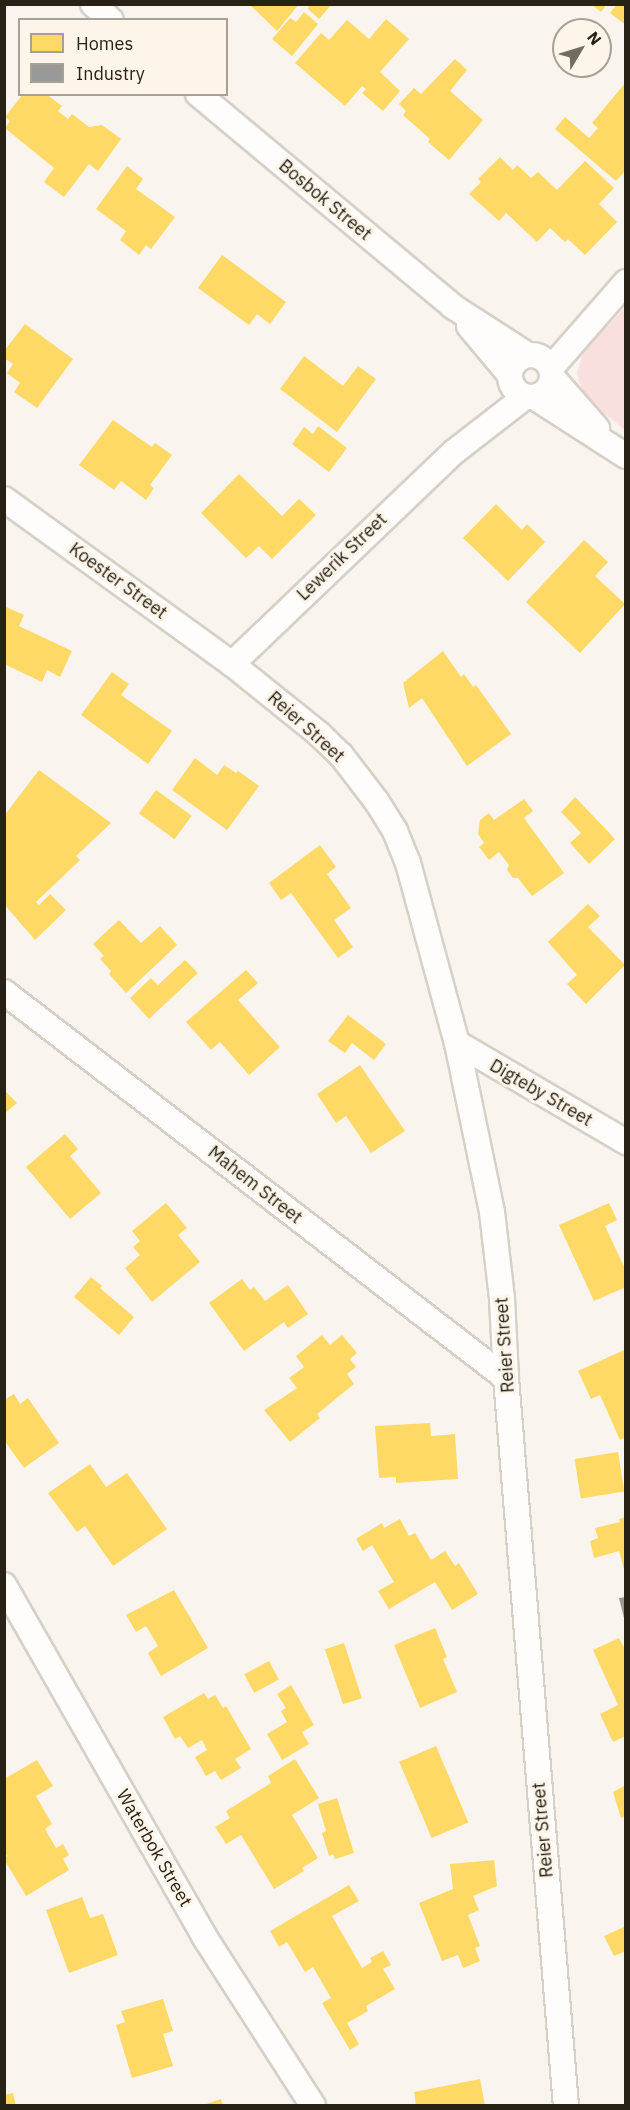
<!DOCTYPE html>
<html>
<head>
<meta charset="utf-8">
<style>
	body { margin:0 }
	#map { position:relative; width:630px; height:2110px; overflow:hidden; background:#f9f4ee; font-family:"IBM Plex Sans",sans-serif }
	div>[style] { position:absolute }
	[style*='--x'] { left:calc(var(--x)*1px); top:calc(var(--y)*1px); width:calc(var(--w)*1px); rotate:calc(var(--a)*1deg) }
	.green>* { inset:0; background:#f9e0df }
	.homes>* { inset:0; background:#ffd966; transform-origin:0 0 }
	.industry>* { inset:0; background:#999 }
	.roads { filter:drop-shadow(2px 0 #d6d0c7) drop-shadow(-2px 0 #d6d0c7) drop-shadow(0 2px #d6d0c7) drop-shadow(0 -2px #d6d0c7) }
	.street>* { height:24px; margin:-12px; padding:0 12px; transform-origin:12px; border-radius:12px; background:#fefdfc }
	.street>.ring { margin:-12px; padding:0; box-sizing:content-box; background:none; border:24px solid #fefdfc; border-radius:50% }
	span { translate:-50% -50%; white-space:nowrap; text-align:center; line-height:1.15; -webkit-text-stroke:6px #fdf5ea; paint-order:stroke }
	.street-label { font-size:18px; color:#282116 }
	.frame { position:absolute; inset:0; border:6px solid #282116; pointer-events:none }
	.legend { position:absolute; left:18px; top:18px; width:210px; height:78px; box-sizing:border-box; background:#fdf5ea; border:2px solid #a8a095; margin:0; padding:8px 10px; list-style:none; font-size:18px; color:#282116 }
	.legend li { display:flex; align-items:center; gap:12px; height:30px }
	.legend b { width:30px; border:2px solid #a8a095 }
	.north { position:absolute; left:552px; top:18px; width:60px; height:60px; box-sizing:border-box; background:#fdf5ea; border:2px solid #a8a095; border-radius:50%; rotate:52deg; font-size:16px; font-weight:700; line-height:24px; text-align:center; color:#282116 }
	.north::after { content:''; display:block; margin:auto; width:21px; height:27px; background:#716b62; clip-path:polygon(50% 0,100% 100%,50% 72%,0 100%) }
</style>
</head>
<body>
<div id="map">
	<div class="green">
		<i style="clip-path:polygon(625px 308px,625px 430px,590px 402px,583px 393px,577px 373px,584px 350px)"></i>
	</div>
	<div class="homes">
		<i style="clip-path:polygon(249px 4px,299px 4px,277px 31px)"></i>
		<i style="clip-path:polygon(309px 4px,332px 4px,319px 19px,308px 9px)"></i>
		<i style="clip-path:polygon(591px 4px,607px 4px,601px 12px)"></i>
		<i style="clip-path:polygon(617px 4px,626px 4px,626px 25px,610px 13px)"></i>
		<i style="clip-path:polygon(304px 12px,318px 24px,292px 56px,272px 39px,290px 18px,296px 22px)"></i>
		<i style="clip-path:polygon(386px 19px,409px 39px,380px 72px,400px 91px,383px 111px,362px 93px,366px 89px,362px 86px,345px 106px,295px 63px,321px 33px,329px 40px,347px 20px,369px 39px)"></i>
		<i style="clip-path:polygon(455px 59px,467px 70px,450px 91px,483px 120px,449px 160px,428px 142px,430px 139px,403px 115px,406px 111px,399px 104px,414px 88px,421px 94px)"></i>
		<i style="clip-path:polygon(626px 82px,626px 170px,616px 181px,555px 129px,565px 117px,589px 138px,598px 128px,592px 123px)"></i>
		<i style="clip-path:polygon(23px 94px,46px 94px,62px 106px,58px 111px,68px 119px,72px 114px,89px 127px,102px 125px,121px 139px,98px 171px,89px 164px,64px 197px,44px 182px,54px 168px,5px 128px,10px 121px,5px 117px)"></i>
		<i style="clip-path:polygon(500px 157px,513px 170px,517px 165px,531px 178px,538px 172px,557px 190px,585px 161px,614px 188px,599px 204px,617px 222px,585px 255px,568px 239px,565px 242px,550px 228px,537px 242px,506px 213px,499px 221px,469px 194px,481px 182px,478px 179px)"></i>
		<i style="clip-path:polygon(127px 166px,143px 179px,136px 189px,175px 217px,151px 249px,146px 245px,139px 255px,120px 240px,126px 231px,96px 209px)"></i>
		<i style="clip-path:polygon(222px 255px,286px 302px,270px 324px,257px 314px,249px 325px,198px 288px)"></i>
		<i style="clip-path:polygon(25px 324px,73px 359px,37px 408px,14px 392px,20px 383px,7px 373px,13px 364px,4px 358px,4px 351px)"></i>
		<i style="clip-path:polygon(304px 356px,343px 386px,358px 366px,376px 379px,337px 432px,280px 389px)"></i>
		<i style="clip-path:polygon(113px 420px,152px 447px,155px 443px,172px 455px,150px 485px,154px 488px,146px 500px,121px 481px,114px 490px,79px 465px)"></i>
		<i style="clip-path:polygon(318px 426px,347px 448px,329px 472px,292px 444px,304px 427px,313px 434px)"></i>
		<i style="clip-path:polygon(239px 474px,282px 516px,299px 499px,316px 515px,272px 559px,259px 546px,246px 558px,201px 513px)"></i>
		<i style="clip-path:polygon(496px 504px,522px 530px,527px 524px,545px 542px,508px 581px,463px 538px)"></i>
		<i style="clip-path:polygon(584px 540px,608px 562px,595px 576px,625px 604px,580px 653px,526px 602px)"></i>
		<i style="clip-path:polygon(4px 606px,24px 615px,19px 626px,72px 651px,60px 677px,47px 670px,42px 682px,4px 664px)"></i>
		<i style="clip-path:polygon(443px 651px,461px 677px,464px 674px,473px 687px,476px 685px,511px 734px,467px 766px,422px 698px,409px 708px,403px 683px)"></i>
		<i style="clip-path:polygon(112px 672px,129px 684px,121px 695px,172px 731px,148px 764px,81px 715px)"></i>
		<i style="clip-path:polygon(195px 758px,217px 775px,224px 765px,236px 773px,238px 771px,259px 786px,227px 830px,172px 790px)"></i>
		<i style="clip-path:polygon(39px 770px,111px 823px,76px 856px,80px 860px,36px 902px,39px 905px,50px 894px,66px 910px,35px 940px,4px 904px,4px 816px)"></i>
		<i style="left:156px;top:790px;width:44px;height:29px;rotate:36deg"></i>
		<i style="clip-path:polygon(575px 797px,615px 839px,589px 864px,570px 843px,581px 833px,561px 812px)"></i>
		<i style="clip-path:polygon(524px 799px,533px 811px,524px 818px,564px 873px,532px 896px,518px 878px,513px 878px,507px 870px,509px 865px,499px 852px,489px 860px,479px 847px,484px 843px,478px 834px,480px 820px,489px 813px,494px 820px)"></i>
		<i style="clip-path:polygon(320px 845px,336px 867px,327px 874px,351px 908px,334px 920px,353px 947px,338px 958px,291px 893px,281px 900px,269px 883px)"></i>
		<i style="clip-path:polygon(588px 904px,600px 916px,588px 927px,625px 965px,586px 1004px,567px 984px,577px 975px,548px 942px)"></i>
		<i style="clip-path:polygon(119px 920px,141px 943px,160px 926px,177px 945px,126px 993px,109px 974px,111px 971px,100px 959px,104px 956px,93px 944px)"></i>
		<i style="clip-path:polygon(185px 960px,198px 973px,149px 1019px,130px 998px,151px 978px,158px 985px)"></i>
		<i style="clip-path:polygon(246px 970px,258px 983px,238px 1000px,280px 1047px,249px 1075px,220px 1042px,211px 1050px,186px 1022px)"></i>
		<i style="clip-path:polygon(348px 1015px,386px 1044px,374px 1060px,352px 1043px,345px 1053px,328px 1041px)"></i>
		<i style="clip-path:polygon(360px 1065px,405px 1131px,371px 1153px,346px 1116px,336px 1123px,317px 1094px)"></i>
		<i style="clip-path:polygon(4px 1090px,17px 1103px,4px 1114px)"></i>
		<i style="clip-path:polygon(65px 1134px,78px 1149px,70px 1156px,101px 1193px,70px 1219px,26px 1167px)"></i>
		<i style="clip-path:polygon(166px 1203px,187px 1228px,178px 1235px,200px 1262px,152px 1302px,125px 1268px,140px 1255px,133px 1247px,140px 1241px,132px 1231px)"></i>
		<i style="clip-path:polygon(609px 1203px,617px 1220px,605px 1226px,626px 1271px,626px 1287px,594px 1301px,559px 1225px)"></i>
		<i style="clip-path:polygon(91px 1277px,102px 1286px,100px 1288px,134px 1317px,119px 1335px,74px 1297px)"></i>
		<i style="clip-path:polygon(242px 1279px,250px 1290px,254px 1287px,265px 1301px,288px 1285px,308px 1314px,288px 1328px,284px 1322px,244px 1351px,209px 1303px)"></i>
		<i style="clip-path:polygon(322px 1335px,330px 1345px,342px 1335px,357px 1353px,350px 1359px,356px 1367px,347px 1374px,354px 1384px,317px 1414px,320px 1418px,290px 1442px,264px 1410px,297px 1388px,289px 1378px,304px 1367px,296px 1356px)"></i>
		<i style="clip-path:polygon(624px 1350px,626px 1437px,620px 1440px,600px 1395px,591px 1399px,578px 1371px)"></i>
		<i style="clip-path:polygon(14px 1394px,20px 1404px,28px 1398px,59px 1443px,24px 1468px,4px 1440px,4px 1400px)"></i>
		<i style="clip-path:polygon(430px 1423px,431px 1436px,455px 1434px,458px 1479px,396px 1483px,396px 1477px,379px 1478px,375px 1426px)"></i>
		<i style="left:618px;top:1452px;width:40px;height:44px;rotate:81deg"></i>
		<i style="clip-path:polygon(90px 1464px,106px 1487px,127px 1473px,167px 1529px,113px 1566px,85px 1526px,77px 1532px,48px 1493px)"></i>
		<i style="clip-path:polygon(626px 1517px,626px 1573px,625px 1573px,619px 1551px,594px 1558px,590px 1541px,598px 1538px,595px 1528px,620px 1522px,619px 1519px)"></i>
		<i style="clip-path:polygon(400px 1519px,409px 1536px,415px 1533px,431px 1560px,445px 1551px,455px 1566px,459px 1563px,478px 1594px,452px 1610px,435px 1582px,389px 1609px,378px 1591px,394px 1582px,372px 1545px,363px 1551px,356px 1539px,382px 1523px,384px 1528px)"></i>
		<i style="clip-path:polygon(174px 1590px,208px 1648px,161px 1676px,148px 1653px,158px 1646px,146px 1626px,136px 1632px,126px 1615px)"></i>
		<i style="clip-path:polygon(435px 1628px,447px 1657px,443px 1659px,457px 1692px,420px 1708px,394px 1645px)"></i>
		<i style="clip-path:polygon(619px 1638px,626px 1651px,626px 1736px,613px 1742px,600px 1714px,618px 1705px,593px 1650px)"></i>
		<i style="left:344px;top:1643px;width:58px;height:20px;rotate:72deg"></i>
		<i style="left:269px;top:1661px;width:21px;height:28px;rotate:62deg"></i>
		<i style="clip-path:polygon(291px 1685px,314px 1725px,302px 1732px,309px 1744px,282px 1760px,267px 1734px,287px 1722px,281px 1711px,286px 1708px,277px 1694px)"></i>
		<i style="clip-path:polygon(204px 1693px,208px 1699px,215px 1695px,223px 1708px,226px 1706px,251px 1749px,235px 1759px,241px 1768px,221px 1780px,215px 1771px,206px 1776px,195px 1757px,207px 1750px,202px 1740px,188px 1748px,180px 1736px,175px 1739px,163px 1717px)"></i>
		<i style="left:436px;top:1746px;width:83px;height:40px;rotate:67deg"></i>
		<i style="clip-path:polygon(295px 1759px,319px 1798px,292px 1815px,318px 1858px,302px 1868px,304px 1871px,274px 1889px,241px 1835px,226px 1844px,215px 1827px,230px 1818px,226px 1811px,271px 1783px,268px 1776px)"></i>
		<i style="clip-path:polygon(37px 1760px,53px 1786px,36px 1796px,52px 1824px,45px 1829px,56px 1848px,63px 1844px,69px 1855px,63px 1859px,69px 1870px,26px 1896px,4px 1859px,7px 1856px,4px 1851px,4px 1779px)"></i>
		<i style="clip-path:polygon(626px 1785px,626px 1816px,621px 1818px,613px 1792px)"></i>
		<i style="clip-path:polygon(337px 1798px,354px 1853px,335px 1859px,333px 1854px,329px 1856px,322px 1833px,326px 1831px,318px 1804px)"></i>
		<i style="clip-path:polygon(494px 1860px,497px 1886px,473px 1896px,479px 1910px,468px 1915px,480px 1946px,475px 1948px,480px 1961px,463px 1968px,458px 1955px,442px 1961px,419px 1903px,453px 1889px,450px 1864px)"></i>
		<i style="clip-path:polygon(349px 1885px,359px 1901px,332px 1916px,362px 1968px,372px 1962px,370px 1958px,383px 1951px,391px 1965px,383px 1969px,395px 1989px,366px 2006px,368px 2011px,347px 2023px,359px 2044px,350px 2050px,322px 2003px,331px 1998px,313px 1967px,305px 1972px,287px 1942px,279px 1947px,270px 1931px)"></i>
		<i style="clip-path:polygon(82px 1897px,90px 1918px,103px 1914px,118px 1955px,69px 1973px,46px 1910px)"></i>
		<i style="clip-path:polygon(626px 1926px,626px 1951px,614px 1956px,604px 1936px)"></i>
		<i style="clip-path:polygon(163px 1999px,173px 2031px,163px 2034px,173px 2066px,132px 2078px,116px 2025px,125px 2022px,121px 2011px)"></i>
		<i style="clip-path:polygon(480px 2079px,485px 2106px,416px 2106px,414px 2092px)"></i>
		<i style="clip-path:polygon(13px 2093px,16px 2106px,4px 2106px,4px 2095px)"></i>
		<i style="clip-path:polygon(221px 2099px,223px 2106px,203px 2106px,203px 2105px)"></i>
	</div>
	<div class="industry">
		<i style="clip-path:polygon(626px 1597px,626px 1622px,625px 1622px,619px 1598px)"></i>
	</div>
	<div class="roads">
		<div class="street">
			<i style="--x:93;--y:4;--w:24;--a:42"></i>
			<i style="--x:198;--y:94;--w:331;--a:39.8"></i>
			<i style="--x:452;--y:306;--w:90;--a:32.8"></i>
			<i style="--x:469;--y:326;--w:64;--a:50.1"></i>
			<i class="ring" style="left:510px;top:355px;width:18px;height:18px"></i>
			<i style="--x:551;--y:368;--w:114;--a:-48.9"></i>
			<i style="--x:553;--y:378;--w:67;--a:48.7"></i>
			<i style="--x:534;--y:397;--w:109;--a:32.7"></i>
			<i style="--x:4;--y:499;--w:281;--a:35.9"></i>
			<i style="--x:232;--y:664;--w:112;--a:38.8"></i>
			<i style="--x:319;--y:734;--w:30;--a:44"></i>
			<i style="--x:341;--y:755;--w:59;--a:52.5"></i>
			<i style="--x:377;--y:802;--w:34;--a:58"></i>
			<i style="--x:395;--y:831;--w:35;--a:68"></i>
			<i style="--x:408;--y:863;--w:187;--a:74.8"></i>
			<i style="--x:457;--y:1043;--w:173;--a:78.3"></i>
			<i style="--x:492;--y:1212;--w:88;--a:83.4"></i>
			<i style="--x:502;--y:1299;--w:79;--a:87.1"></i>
			<i style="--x:506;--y:1378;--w:730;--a:85.29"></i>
			<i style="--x:232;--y:664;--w:307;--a:-43.7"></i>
			<i style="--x:454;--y:452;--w:90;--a:-37.8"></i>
			<i style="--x:4;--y:992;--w:633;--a:37.56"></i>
			<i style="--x:457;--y:1043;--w:196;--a:30.4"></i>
			<i style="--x:4;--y:1585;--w:404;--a:60.3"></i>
			<i style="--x:204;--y:1936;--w:202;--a:57.3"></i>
		</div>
	</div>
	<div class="street-label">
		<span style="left:325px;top:200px;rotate:40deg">Bosbok Street</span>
		<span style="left:342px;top:557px;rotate:-44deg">Lewerik Street</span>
		<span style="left:118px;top:581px;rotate:36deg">Koester Street</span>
		<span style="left:306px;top:727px;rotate:42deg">Reier Street</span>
		<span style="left:541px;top:1093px;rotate:30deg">Digteby Street</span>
		<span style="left:255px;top:1185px;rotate:38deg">Mahem Street</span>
		<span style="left:505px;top:1345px;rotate:-94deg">Reier Street</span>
		<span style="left:543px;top:1830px;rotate:-95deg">Reier Street</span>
		<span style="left:154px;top:1848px;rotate:60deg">Waterbok Street</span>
	</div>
	<div class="frame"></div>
	<ul class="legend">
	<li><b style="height:16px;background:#ffd966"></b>Homes</li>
	<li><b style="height:16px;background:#999"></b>Industry</li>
	</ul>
	<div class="north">N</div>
</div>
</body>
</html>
